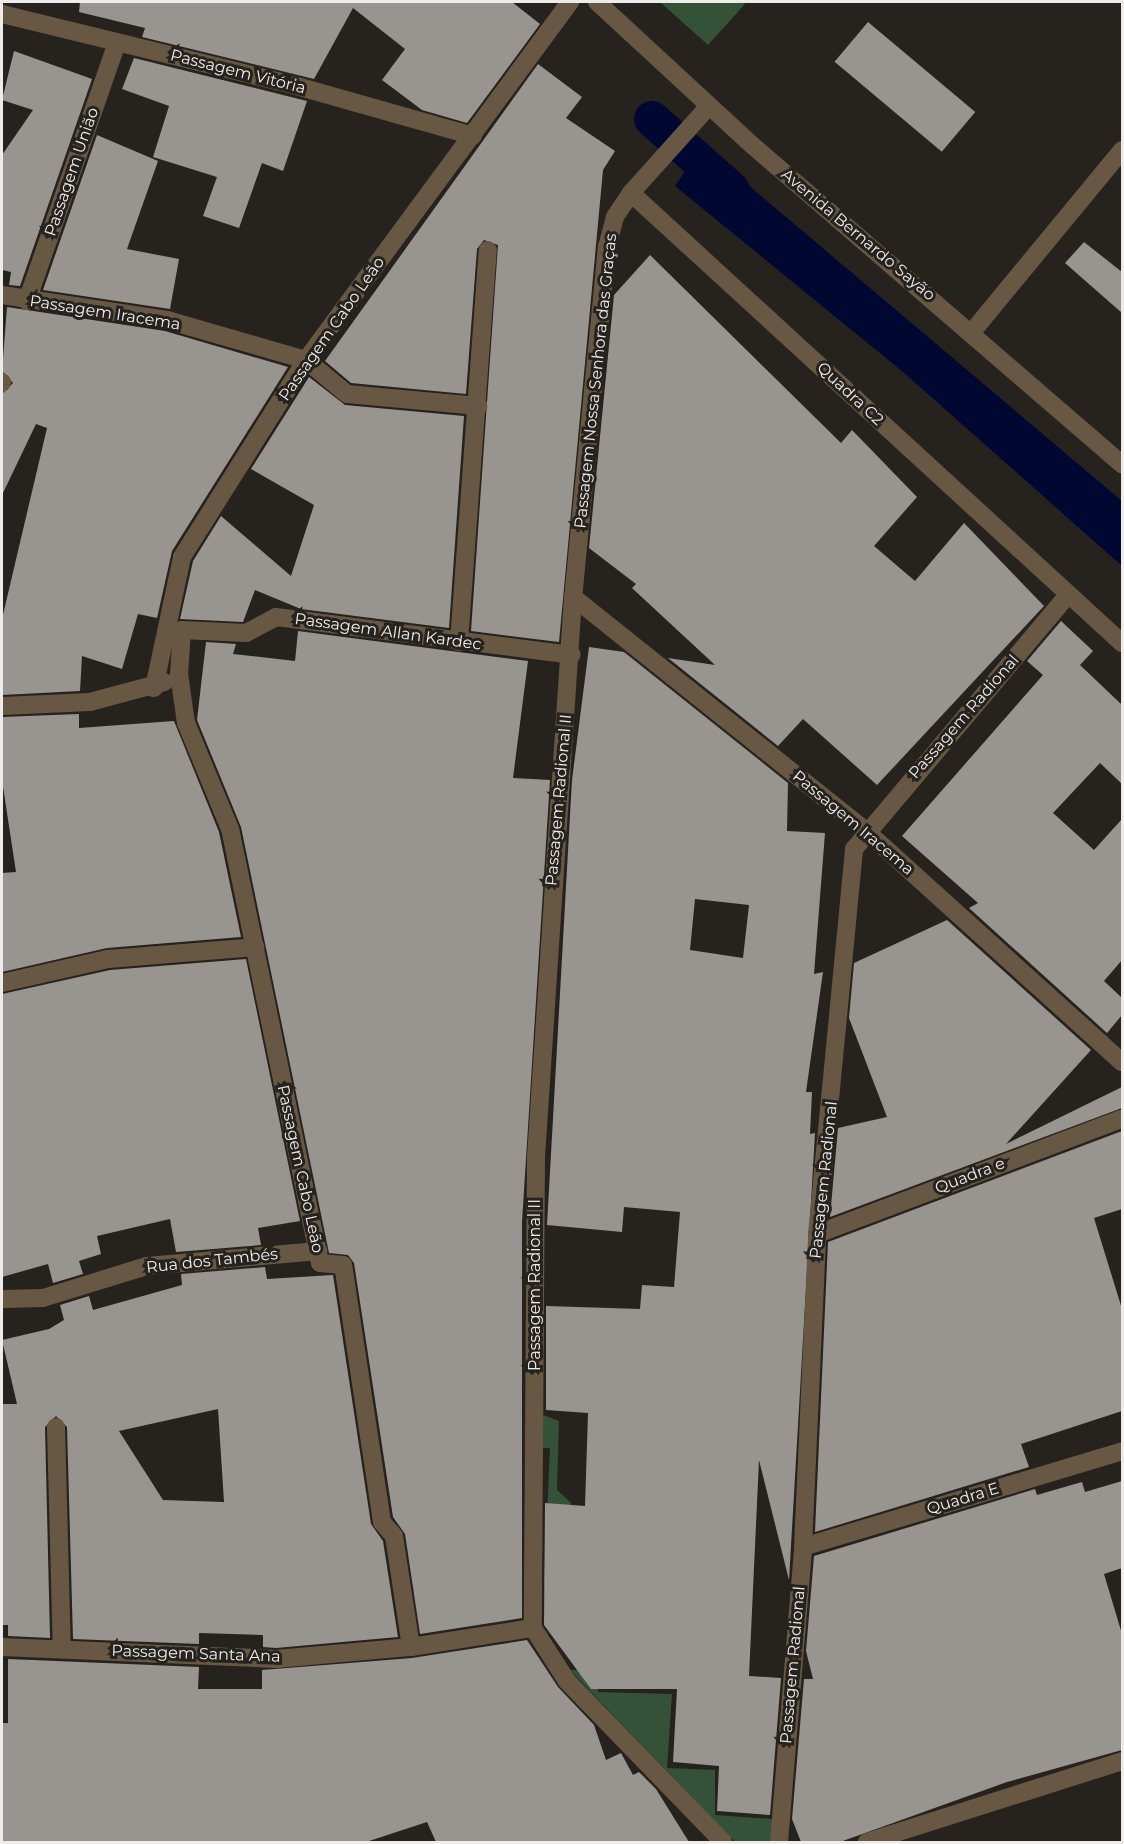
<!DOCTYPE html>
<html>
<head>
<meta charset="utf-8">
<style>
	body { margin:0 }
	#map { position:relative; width:1124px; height:1844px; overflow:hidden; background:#26231f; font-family:Montserrat,sans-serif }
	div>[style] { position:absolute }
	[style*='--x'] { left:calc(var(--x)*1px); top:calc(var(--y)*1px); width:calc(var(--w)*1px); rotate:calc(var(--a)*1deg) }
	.green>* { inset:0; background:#345237 }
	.water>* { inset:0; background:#000832 }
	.canal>* { height:36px; margin:-18px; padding:0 18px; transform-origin:18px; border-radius:18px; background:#000832 }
	.building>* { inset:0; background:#989590; transform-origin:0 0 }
	.minor>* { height:18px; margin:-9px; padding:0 9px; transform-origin:9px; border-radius:9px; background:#685843 }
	span { translate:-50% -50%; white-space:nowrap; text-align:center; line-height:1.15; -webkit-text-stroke:6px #26231f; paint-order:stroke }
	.street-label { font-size:16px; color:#eeecea }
	.frame { position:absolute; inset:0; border:3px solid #eeecea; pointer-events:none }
</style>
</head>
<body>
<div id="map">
	<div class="green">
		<i style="clip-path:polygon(660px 2px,742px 2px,745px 4px,708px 45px)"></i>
		<i style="clip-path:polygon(535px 1412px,559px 1421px,557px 1490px,571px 1503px,567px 1562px,550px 1620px,544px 1586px,550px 1448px,536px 1448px)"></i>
		<i style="clip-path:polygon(570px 1670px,600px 1671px,598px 1692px,672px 1694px,667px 1768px,715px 1770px,715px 1815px,772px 1819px,772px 1842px,735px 1842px)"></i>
	</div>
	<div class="water">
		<i style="clip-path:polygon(702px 146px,1122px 501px,1122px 566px,903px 372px,675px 186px)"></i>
	</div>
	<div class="canal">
		<i style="--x:652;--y:119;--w:107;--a:41.6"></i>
	</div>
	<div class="building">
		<i style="clip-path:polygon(80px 2px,512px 2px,540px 24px,467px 123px,422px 110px,382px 80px,405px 49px,353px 8px,314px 79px,142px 37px,145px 28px,79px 12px)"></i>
		<i style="left:868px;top:22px;width:140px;height:52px;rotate:40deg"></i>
		<i style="clip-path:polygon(14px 51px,92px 79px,20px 286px,9px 285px,11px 272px,2px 270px,2px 155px,33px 110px,2px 100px)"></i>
		<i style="clip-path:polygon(134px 58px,307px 101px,283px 171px,262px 163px,239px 228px,203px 216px,217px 177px,153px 157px,169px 106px,122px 89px)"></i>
		<i style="clip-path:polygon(538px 64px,582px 97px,566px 118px,615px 151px,603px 170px,559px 642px,471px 631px,498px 245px,484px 240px,477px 249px,466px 394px,351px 383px,325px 361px)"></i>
		<i style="clip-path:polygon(97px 135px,158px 161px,127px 249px,179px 259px,170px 309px,43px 290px)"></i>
		<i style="clip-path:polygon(1084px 242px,1122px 272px,1122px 313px,1065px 263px)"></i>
		<i style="clip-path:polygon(650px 255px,841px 443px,852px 430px,917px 497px,874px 546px,915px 581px,964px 523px,1044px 606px,877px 785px,803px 719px,778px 746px,668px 658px,715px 665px,632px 588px,636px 584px,589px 548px,614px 295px)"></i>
		<i style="clip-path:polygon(7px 307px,165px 331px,288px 367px,172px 551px,157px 618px,138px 614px,122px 669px,82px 656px,80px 691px,2px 695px,2px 619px,47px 428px,36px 424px,2px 495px,2px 394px,13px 383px,2px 371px)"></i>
		<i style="clip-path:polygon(309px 377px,345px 405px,464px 416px,449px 628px,301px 609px,255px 590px,243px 622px,180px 619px,193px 561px,221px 516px,291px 576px,314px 505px,251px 469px)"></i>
		<i style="clip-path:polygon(1061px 621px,1093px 651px,1080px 665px,1122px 705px,1122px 784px,1100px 763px,1053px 813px,1094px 850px,1122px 819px,1122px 960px,1104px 981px,1122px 998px,1122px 1015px,1107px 1033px,969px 908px,978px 903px,902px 836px,1043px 675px,1027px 661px)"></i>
		<i style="clip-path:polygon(298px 631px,528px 661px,513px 778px,550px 780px,522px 1222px,522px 1618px,420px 1634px,405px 1534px,393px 1517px,354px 1263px,348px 1255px,329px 1253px,241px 827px,197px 720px,206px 642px,236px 644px,233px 654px,295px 661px)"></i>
		<i style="clip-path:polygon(evenodd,589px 647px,624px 652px,788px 783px,787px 831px,825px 833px,814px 974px,823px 972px,806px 1092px,812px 1092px,810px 1134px,815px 1133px,789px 1580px,759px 1460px,749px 1676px,781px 1678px,770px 1815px,717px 1811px,719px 1766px,673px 1762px,677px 1689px,591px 1689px,544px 1625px,545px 1503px,585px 1506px,588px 1413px,546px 1410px,546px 1306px,640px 1309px,642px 1285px,674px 1287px,680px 1212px,624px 1207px,622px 1232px,547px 1225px,572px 780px,589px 647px,695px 899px,749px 905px,743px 958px,690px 950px,695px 899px)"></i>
		<i style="clip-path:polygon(79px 714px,79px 728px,174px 721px,219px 832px,241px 937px,107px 948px,2px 972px,2px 873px,16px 872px,2px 780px,2px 717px)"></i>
		<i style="clip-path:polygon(947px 920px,1091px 1050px,1006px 1144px,1122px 1087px,1122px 1108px,830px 1217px,838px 1128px,887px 1117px,849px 1018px,854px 963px)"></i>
		<i style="clip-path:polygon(246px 959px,300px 1221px,258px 1228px,261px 1245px,176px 1252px,170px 1219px,97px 1236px,101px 1254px,79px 1261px,83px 1274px,53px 1283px,48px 1264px,2px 1277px,2px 994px,110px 970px)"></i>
		<i style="clip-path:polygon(1122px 1131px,1122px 1209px,1094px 1218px,1122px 1309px,1122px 1411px,1021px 1444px,1029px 1467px,815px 1532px,828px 1242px)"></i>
		<i style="clip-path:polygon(evenodd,265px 1267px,267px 1279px,333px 1275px,371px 1524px,383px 1541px,398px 1637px,276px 1648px,263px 1647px,263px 1635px,199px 1633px,199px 1644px,73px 1639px,67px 1427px,56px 1416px,45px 1427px,50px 1638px,8px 1636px,8px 1625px,2px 1625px,2px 1404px,17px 1404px,2px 1340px,49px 1329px,64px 1320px,60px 1305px,89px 1296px,93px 1310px,182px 1285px,181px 1274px,265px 1267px,218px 1409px,224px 1502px,163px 1500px,119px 1431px,218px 1409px)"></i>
		<i style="clip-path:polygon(1122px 1481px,1122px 1568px,1104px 1574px,1122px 1634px,1122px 1750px,1007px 1782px,840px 1842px,801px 1842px,792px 1819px,804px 1679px,813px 1679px,806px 1651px,814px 1556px,1035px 1489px,1037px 1495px,1082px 1482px,1085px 1492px)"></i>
		<i style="clip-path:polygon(527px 1640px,558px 1687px,594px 1725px,606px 1760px,621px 1753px,633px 1775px,639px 1772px,656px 1789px,689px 1842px,436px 1842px,427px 1822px,366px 1842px,2px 1842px,2px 1723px,8px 1723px,8px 1659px,199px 1667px,198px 1689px,262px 1689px,262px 1670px,412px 1658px)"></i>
	</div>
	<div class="minor">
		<i style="--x:597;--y:2;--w:211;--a:42.7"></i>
		<i style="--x:752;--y:145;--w:489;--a:40.8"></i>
		<i style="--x:2;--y:14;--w:300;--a:13.7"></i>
		<i style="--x:293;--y:85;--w:187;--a:15.8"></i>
		<i style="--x:709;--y:106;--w:117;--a:131.9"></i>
		<i style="--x:631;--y:193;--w:29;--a:124"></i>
		<i style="--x:615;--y:217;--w:30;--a:105"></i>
		<i style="--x:607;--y:246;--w:353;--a:95.5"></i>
		<i style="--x:573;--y:597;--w:561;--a:93.78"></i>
		<i style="--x:536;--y:1157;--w:471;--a:90.4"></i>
		<i style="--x:533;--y:1628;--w:63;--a:57.3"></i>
		<i style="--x:567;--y:1681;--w:224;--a:45.9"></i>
		<i style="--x:631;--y:193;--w:666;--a:42.51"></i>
		<i style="--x:2;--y:295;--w:167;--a:8.6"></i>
		<i style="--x:167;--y:320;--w:145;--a:16.1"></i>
		<i style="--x:306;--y:360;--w:53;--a:39.7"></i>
		<i style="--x:347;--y:394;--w:132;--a:5.2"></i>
		<i style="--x:27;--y:301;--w:273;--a:-70.8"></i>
		<i style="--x:972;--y:332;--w:236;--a:-50.5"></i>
		<i style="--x:2;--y:383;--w:1;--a:-90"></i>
		<i style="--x:573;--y:597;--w:375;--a:38.6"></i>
		<i style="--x:866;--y:831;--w:345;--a:42.1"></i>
		<i style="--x:459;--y:642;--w:393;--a:-85.8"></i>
		<i style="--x:154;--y:688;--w:134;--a:-77.9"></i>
		<i style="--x:182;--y:557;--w:233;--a:-57.8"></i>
		<i style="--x:306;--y:360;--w:445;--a:-53.6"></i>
		<i style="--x:2;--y:706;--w:88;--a:-2.6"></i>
		<i style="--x:90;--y:702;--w:77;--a:-15.1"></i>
		<i style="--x:2;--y:983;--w:109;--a:-12.8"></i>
		<i style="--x:108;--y:959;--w:148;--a:-4.6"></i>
		<i style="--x:817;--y:1234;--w:326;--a:-20.7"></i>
		<i style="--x:2;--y:1299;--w:41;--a:-1.4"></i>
		<i style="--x:43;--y:1298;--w:109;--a:-17.1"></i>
		<i style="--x:147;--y:1266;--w:172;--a:-5"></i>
		<i style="--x:56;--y:1427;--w:222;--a:88.5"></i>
		<i style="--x:803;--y:1547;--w:333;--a:-16.7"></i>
		<i style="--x:2;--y:1647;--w:274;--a:2.5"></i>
		<i style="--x:276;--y:1659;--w:136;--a:-5.1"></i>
		<i style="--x:411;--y:1647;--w:123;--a:-8.9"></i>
		<i style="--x:411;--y:1647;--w:112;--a:-98.7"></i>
		<i style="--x:394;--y:1536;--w:18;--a:-131"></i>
		<i style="--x:382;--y:1522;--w:260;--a:-98.6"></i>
		<i style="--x:343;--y:1265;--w:23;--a:-175"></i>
		<i style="--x:320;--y:1263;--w:443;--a:-101.7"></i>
		<i style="--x:230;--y:829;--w:115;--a:-112.5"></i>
		<i style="--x:186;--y:723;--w:49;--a:-98.1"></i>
		<i style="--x:179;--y:674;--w:44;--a:-86.1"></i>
		<i style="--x:182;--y:630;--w:64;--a:2.7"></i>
		<i style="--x:246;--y:633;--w:34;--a:-28"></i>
		<i style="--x:276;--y:617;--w:298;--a:7.3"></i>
		<i style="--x:779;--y:1842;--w:296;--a:-85.3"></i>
		<i style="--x:803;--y:1547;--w:313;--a:-87.4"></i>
		<i style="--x:817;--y:1234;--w:387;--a:-84.5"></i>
		<i style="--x:854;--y:849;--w:332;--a:-49.9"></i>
		<i style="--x:867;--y:1842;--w:268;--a:-17.6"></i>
	</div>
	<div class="street-label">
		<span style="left:238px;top:72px;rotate:14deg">Passagem Vitória</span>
		<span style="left:72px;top:172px;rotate:-71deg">Passagem União</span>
		<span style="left:858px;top:235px;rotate:40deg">Avenida Bernardo Sayão</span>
		<span style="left:105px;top:313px;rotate:9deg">Passagem Iracema</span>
		<span style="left:332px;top:329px;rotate:-55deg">Passagem Cabo Leão</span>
		<span style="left:596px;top:381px;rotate:-84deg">Passagem Nossa Senhora das Graças</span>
		<span style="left:850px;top:394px;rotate:43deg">Quadra C2</span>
		<span style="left:388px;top:632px;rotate:8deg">Passagem Allan Kardec</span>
		<span style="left:964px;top:717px;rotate:-49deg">Passagem Radional</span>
		<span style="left:559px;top:800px;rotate:-85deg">Passagem Radional II</span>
		<span style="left:853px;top:823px;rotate:40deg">Passagem Iracema</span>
		<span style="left:300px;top:1169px;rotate:78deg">Passagem Cabo Leão</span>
		<span style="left:970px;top:1176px;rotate:-21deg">Quadra e</span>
		<span style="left:824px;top:1180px;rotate:-84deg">Passagem Radional</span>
		<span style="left:212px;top:1261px;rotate:-6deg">Rua dos Tambés</span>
		<span style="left:535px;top:1285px;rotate:-90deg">Passagem Radional II</span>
		<span style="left:963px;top:1499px;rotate:-17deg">Quadra E</span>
		<span style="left:196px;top:1654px;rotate:2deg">Passagem Santa Ana</span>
		<span style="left:793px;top:1665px;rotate:-85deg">Passagem Radional</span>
	</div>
	<div class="frame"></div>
</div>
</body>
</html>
